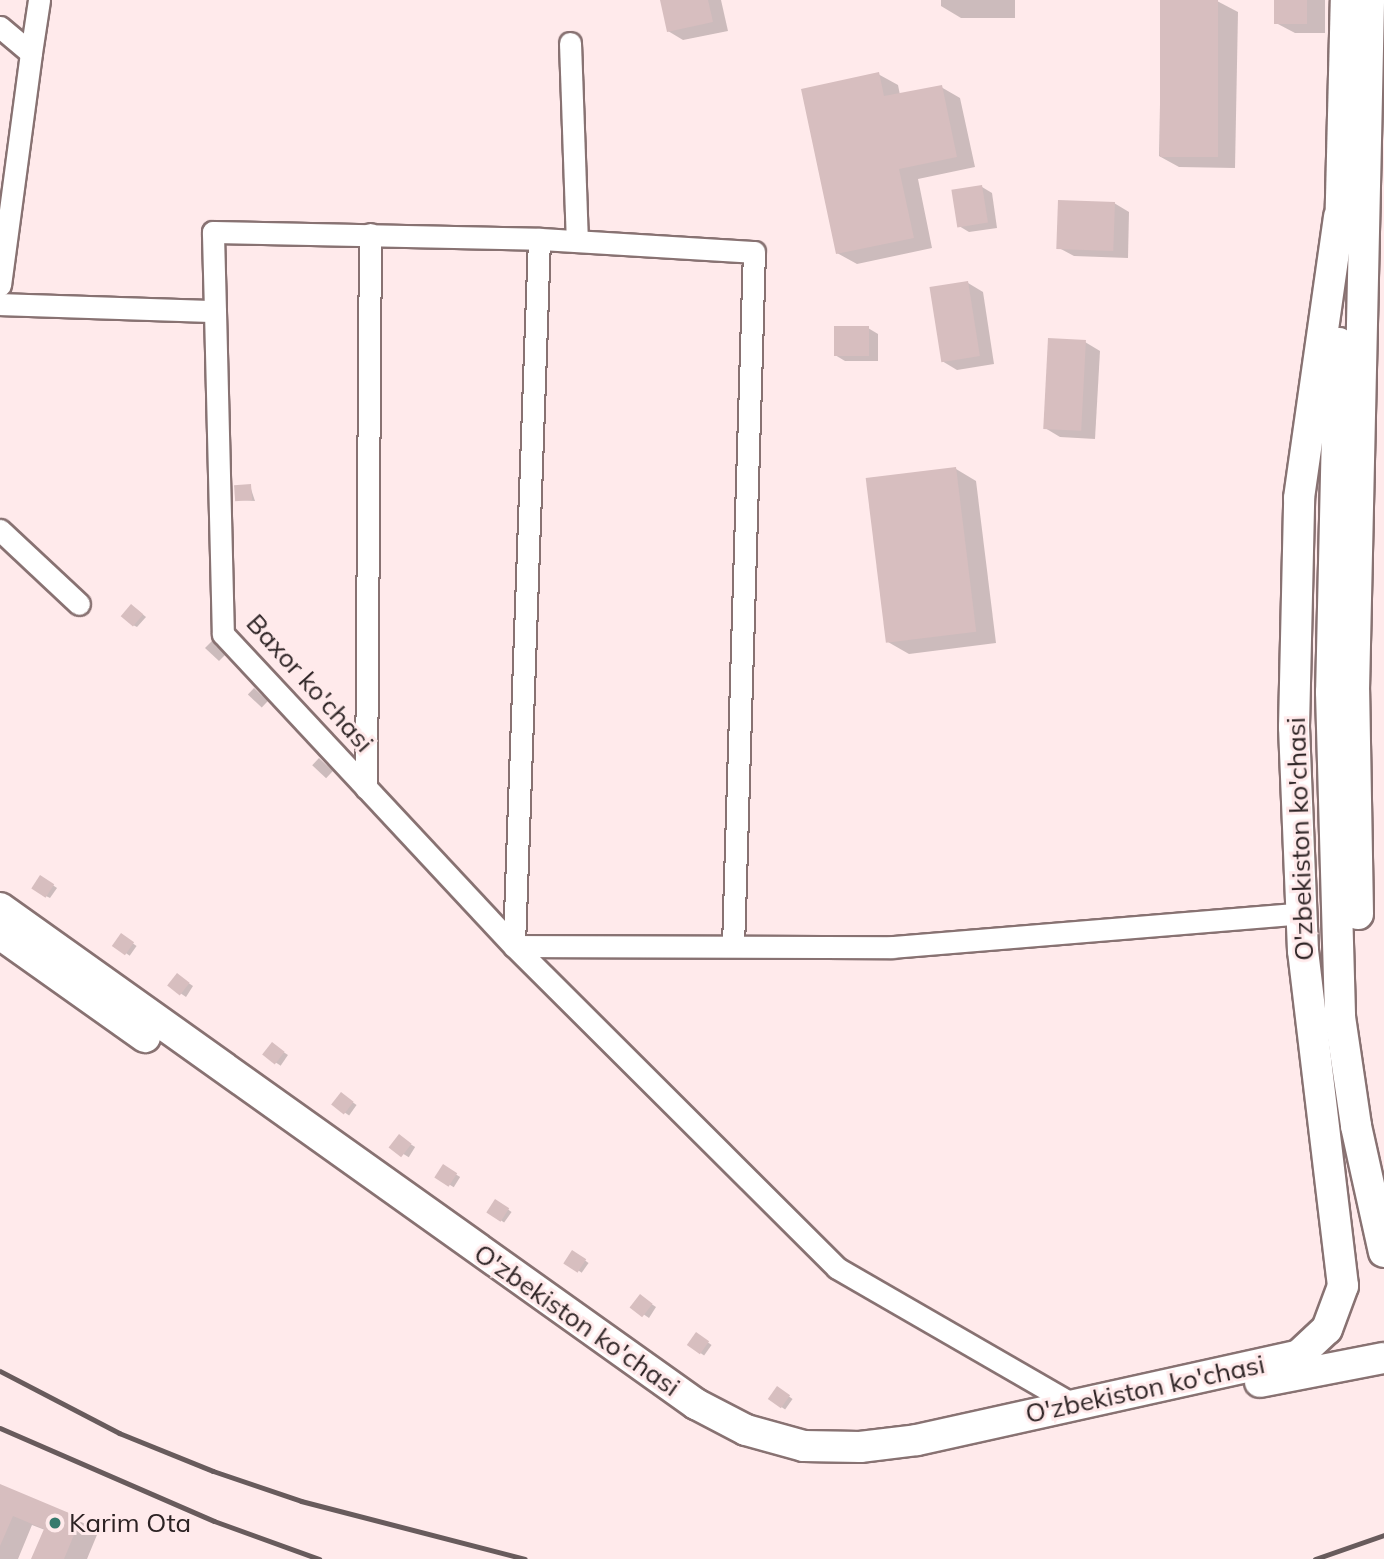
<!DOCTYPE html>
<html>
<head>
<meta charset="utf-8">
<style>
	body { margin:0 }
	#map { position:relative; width:1384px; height:1559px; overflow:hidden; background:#ffeaeb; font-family:Mulish,sans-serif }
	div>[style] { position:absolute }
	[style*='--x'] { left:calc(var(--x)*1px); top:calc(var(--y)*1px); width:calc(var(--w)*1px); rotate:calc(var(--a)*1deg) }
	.shadow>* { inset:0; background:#0003; transform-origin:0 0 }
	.building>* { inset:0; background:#d7bebf; transform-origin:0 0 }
	.roads { filter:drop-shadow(2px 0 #887272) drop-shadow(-2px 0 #887272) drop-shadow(0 2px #887272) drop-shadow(0 -2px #887272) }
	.minor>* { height:21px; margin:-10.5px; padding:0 10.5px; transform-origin:10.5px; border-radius:10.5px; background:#fff }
	.secondary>* { height:30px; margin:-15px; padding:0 15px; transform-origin:15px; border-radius:15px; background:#fff }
	.rail>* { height:5px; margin:-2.5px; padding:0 2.5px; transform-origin:2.5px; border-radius:2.5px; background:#685b5c }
	.dots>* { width:19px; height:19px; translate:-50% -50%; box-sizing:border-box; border:4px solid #ffeaeb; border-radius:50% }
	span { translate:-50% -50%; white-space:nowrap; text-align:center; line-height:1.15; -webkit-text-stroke:6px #ffeaeb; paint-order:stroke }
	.street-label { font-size:26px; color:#2d2324 }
	.poi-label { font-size:26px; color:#2d2324 }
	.left { translate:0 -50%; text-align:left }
</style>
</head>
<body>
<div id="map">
	<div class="shadow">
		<i style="clip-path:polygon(662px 0,721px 0,728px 31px,683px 40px,668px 31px)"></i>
		<i style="clip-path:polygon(941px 0,1015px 0,1015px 18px,961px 18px,941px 6px)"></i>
		<i style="clip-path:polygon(1162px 0,1217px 1px,1238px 12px,1235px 168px,1179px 167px,1159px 156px)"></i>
		<i style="clip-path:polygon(1276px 0,1325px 0,1325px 33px,1295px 33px,1276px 23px)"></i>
		<i style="clip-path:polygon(878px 74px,898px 85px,900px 95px,941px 87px,960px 98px,975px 167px,918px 179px,932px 248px,857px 264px,837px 253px)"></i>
		<i style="clip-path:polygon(982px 187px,992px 193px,997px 228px,969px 232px,959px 226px)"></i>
		<i style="clip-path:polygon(1114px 203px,1129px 212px,1128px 258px,1074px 256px,1059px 248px)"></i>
		<i style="clip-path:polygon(968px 283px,983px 292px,994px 364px,957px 370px,942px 361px)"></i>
		<i style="clip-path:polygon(868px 328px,878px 334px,878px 361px,845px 361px,835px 355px)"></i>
		<i style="clip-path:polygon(1085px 342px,1100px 351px,1095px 439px,1060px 437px,1045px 428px)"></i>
		<i style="clip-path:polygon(956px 469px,976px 481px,996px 643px,909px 654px,888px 642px)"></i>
		<i style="clip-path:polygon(250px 486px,255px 501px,237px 500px)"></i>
		<i style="clip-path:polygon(136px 609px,146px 617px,137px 627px,133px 625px)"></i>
		<i style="clip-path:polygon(212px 641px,225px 655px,219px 661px,205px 648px)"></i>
		<i style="left:254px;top:688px;width:19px;height:9px;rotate:43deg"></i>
		<i style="left:319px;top:758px;width:19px;height:10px;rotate:43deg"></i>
		<i style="clip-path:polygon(41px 877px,57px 888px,50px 898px,46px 896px)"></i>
		<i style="left:121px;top:935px;width:19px;height:12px;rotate:35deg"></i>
		<i style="clip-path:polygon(181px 978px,193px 986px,186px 997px,170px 986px)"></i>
		<i style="left:273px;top:1045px;width:18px;height:13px;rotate:34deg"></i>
		<i style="left:341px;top:1094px;width:19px;height:13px;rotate:35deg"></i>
		<i style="left:399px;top:1137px;width:19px;height:12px;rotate:32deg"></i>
		<i style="left:444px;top:1167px;width:19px;height:12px;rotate:32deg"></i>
		<i style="left:496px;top:1201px;width:19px;height:13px;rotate:35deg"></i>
		<i style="left:573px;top:1252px;width:19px;height:12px;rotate:35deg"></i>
		<i style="clip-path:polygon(644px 1299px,656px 1307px,649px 1318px,633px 1307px)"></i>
		<i style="left:696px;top:1334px;width:19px;height:13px;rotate:35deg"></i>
		<i style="left:777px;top:1388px;width:19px;height:13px;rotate:35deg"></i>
		<i style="clip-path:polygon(0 1486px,99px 1530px,87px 1559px,33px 1559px,45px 1530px,32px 1525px,18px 1559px,0 1559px)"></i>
	</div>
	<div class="building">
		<i style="clip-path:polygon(660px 0,708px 0,713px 22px,667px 32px)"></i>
		<i style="left:1160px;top:0;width:58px;height:157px"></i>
		<i style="left:1274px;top:0;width:33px;height:24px"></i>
		<i style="clip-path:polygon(879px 72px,884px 96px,942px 85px,957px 157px,899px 169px,914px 238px,836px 254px,801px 89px)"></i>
		<i style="left:982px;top:185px;width:38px;height:31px;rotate:81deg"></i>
		<i style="left:1058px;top:200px;width:57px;height:49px;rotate:2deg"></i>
		<i style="left:968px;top:281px;width:76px;height:39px;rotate:81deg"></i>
		<i style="left:834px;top:326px;width:35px;height:30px"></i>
		<i style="left:1048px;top:338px;width:38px;height:91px;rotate:3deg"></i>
		<i style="left:956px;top:467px;width:166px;height:91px;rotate:83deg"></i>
		<i style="left:251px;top:484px;width:16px;height:17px;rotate:86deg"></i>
		<i style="left:131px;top:604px;width:16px;height:16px;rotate:40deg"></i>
		<i style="left:40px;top:875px;width:17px;height:16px;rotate:33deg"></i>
		<i style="left:121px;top:933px;width:16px;height:16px;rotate:35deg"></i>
		<i style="left:177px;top:973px;width:16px;height:16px;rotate:38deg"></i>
		<i style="left:272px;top:1042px;width:16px;height:16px;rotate:38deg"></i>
		<i style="left:341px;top:1092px;width:16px;height:16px;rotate:38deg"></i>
		<i style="left:399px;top:1134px;width:16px;height:17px;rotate:38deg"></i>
		<i style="left:443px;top:1164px;width:17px;height:16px;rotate:33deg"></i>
		<i style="left:495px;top:1199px;width:17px;height:16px;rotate:33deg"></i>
		<i style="left:572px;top:1250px;width:17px;height:16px;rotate:33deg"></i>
		<i style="left:640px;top:1294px;width:16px;height:17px;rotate:38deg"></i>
		<i style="left:696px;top:1332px;width:16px;height:16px;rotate:35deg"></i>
		<i style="left:777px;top:1386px;width:16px;height:16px;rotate:35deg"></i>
		<i style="clip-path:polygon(0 1484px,81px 1518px,64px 1559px,31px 1559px,44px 1529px,13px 1516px,0 1546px)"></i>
	</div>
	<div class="roads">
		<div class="minor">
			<i style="--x:0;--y:27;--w:40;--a:40"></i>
			<i style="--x:31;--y:53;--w:234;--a:97.6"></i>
			<i style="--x:570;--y:43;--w:198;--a:88"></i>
			<i style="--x:31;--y:53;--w:54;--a:-81.4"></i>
			<i style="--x:0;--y:304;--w:215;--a:1.9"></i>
			<i style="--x:215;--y:311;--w:79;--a:-91.5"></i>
			<i style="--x:213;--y:232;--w:326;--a:1.2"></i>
			<i style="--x:215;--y:311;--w:323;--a:88.6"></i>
			<i style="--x:223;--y:634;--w:427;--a:47"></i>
			<i style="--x:514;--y:946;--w:378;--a:0.2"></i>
			<i style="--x:892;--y:947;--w:412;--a:-4.7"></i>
			<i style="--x:0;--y:530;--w:108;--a:43.1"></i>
			<i style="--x:366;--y:788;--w:554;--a:-89.59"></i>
			<i style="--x:733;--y:946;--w:694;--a:-88.27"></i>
			<i style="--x:754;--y:252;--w:215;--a:-176.5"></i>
			<i style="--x:539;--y:239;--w:707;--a:92.03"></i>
			<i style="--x:514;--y:946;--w:456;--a:44.9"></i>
			<i style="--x:837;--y:1268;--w:274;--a:30"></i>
		</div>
		<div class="secondary">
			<i style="--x:1340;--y:238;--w:238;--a:-88.6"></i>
			<i style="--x:1339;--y:343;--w:349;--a:91.3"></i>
			<i style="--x:1331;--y:692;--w:325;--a:88.4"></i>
			<i style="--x:1340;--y:1017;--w:110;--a:81.6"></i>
			<i style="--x:1356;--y:1126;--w:129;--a:77.5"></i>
			<i style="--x:0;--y:908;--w:855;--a:35.48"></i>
			<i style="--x:696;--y:1404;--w:56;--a:27.5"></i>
			<i style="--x:746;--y:1430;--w:60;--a:15.4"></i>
			<i style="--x:804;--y:1446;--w:56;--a:1"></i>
			<i style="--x:860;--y:1447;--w:57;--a:-7"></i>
			<i style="--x:917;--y:1440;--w:391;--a:-12.5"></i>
			<i style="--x:1299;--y:1355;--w:38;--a:-43"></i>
			<i style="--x:1327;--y:1329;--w:46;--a:-69.6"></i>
			<i style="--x:1343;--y:1286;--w:337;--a:-96.8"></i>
			<i style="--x:1303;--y:951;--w:224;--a:-92.3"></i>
			<i style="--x:1294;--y:727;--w:229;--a:-88.7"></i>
			<i style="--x:1299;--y:498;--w:284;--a:-81.9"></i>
			<i style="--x:1358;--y:914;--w:224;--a:-91"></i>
			<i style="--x:1354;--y:690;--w:690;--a:-88.75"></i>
			<i style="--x:0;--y:934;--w:178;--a:35.4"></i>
			<i style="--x:1260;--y:1382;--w:125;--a:-11"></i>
		</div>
	</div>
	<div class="rail">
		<i style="--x:0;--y:1371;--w:134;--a:27.5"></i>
		<i style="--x:119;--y:1433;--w:101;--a:22"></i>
		<i style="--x:213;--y:1471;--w:93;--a:18.8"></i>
		<i style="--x:301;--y:1501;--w:231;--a:14.5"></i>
		<i style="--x:0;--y:1428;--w:233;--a:23.5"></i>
		<i style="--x:214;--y:1521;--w:112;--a:19.9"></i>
		<i style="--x:1315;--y:1559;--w:73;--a:-19.2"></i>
	</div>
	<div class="dots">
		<i style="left:55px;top:1523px;background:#367a6d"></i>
	</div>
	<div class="street-label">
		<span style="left:310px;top:683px;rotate:48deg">Baxor ko'chasi</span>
		<span style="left:1300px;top:839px;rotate:-92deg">O'zbekiston ko'chasi</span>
		<span style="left:577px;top:1320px;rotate:35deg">O'zbekiston ko'chasi</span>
		<span style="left:1145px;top:1389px;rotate:-12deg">O'zbekiston ko'chasi</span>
	</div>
	<div class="poi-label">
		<span class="left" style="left:69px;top:1523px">Karim Ota</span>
	</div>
</div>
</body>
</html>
